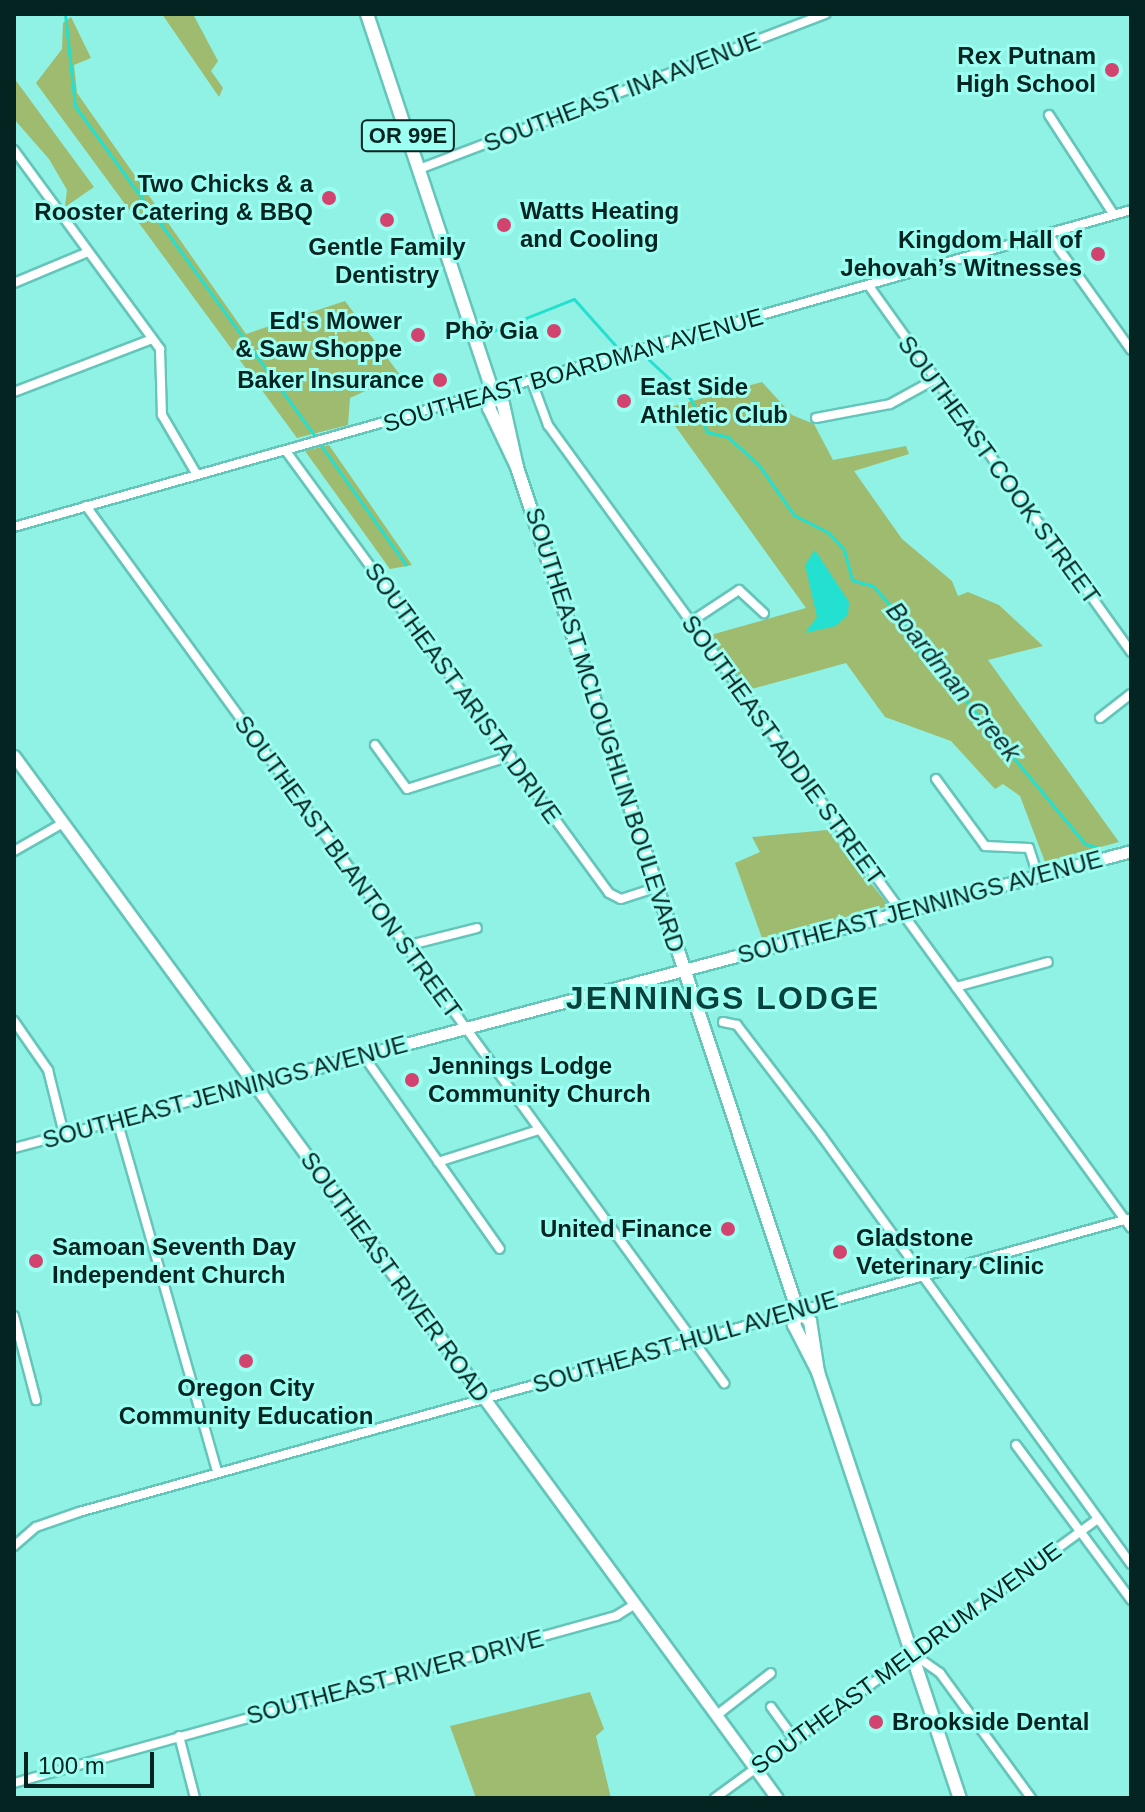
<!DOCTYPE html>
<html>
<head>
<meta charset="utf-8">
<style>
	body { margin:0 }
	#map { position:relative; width:1145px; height:1812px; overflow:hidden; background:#90f1e5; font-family:Helvetica,sans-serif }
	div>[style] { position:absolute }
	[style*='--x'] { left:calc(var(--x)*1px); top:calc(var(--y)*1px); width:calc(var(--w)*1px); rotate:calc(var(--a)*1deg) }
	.green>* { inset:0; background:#9ebb6f }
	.water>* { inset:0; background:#24e0d0 }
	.stream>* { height:3px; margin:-1.5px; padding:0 1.5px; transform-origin:1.5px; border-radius:1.5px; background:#24e0d0 }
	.roads { filter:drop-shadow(2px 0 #64c5ba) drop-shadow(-2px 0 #64c5ba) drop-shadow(0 2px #64c5ba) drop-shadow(0 -2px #64c5ba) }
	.street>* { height:8px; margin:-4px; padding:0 4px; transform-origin:4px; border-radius:4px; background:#fff }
	.secondary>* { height:11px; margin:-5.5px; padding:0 5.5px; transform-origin:5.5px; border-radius:5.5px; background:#fff }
	.primary>* { height:12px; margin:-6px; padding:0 6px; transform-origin:6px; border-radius:6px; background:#fff }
	.dots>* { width:22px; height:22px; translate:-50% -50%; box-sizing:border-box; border:4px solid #9dfef2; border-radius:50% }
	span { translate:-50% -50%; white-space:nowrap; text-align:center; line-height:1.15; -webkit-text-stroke:6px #9dfef2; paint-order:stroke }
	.shield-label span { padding:2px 6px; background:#9dfef2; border:2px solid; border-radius:6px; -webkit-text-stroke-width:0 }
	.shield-label { font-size:22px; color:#042421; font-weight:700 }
	.poi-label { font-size:24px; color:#042421; font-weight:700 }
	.right { translate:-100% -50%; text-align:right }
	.left { translate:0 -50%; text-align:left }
	.street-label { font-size:24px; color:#042421 }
	.water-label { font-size:26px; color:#132e2b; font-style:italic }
	.district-label { font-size:32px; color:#09423d; font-weight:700; letter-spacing:2px }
	.frame { position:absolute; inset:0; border:16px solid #042421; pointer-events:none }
	.scale { position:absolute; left:24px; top:1752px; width:130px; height:36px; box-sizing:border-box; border:4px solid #042421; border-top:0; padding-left:10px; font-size:24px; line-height:28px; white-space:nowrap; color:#042421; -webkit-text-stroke:6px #9dfef2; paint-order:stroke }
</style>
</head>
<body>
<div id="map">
	<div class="green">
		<i style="clip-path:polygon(162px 14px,193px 14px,218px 61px,211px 71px,223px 88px,219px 97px)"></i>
		<i style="clip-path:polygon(71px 17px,91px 58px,74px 65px,77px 93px,246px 334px,345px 301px,400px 375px,350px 398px,348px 425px,297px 438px,36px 83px,62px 49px,63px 23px)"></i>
		<i style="clip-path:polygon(14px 78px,94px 187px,65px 207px,67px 190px,49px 159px,14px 119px)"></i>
		<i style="clip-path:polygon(762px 382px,792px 415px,814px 424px,833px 460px,906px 446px,909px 454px,854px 471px,902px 539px,952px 581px,958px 596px,968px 592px,999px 605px,1043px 646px,988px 660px,1119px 842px,1045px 862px,1020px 796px,1003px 784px,995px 789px,951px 741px,885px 717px,846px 663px,748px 690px,707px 636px,806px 608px,663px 409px)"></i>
		<i style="clip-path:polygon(329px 445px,365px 497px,412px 565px,390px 569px,305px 451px)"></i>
		<i style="clip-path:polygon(828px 830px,889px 906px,762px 938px,735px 863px,760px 852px,752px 837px)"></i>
		<i style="clip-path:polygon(590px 1692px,604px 1729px,596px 1736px,611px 1798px,476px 1798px,450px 1726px)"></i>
	</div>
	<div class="water">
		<i style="clip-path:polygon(815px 550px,849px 602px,848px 615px,836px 626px,805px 633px,817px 617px,805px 565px)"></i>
		<i style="clip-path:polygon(905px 622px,934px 651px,958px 687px,937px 676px,908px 642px)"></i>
	</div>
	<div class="stream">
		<i style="--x:65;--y:14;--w:93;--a:83.8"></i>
		<i style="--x:75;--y:106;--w:410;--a:54"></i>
		<i style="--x:493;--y:331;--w:87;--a:-21.6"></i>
		<i style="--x:574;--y:299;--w:62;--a:48.3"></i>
		<i style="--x:647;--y:358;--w:59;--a:42.9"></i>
		<i style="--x:690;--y:398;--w:38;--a:63"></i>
		<i style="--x:707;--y:432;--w:22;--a:13"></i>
		<i style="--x:728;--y:437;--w:40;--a:42"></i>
		<i style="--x:758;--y:464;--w:62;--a:54.8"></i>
		<i style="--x:794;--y:515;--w:38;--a:27"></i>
		<i style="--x:828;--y:532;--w:24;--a:48"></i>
		<i style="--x:844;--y:550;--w:31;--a:75"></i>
		<i style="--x:852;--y:580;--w:22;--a:16"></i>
		<i style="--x:873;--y:586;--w:50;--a:48.3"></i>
		<i style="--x:320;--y:444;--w:148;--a:54.6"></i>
		<i style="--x:954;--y:686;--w:205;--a:50.3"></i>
		<i style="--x:1085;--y:844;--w:12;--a:14"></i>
	</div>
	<div class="roads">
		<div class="street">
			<i style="--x:1049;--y:115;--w:119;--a:57"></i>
			<i style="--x:14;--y:150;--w:247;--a:53.7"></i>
			<i style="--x:160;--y:349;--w:66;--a:88.3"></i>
			<i style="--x:162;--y:415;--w:69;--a:59.7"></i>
			<i style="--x:419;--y:169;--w:435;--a:-20.9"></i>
			<i style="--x:1049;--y:235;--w:141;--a:54.5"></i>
			<i style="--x:14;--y:283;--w:80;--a:-22.7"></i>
			<i style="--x:869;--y:286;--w:450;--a:54.4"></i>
			<i style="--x:532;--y:382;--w:46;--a:69.6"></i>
			<i style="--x:548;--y:425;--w:992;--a:54.02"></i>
			<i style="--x:14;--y:392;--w:148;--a:-21"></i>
			<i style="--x:816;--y:418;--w:75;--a:-10.7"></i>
			<i style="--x:890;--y:404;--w:48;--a:-28.7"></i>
			<i style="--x:286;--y:451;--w:547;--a:53.84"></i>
			<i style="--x:609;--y:893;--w:13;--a:27"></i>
			<i style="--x:621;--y:899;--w:38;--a:-18"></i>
			<i style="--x:86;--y:506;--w:1085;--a:53.96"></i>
			<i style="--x:14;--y:527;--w:1161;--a:-15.84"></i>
			<i style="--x:689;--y:623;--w:60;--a:-33.4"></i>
			<i style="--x:739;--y:590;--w:34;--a:43"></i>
			<i style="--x:1100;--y:718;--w:39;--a:-38"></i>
			<i style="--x:375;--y:745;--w:54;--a:54"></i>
			<i style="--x:407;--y:789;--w:109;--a:-17.6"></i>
			<i style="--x:936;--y:779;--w:83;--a:53.8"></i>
			<i style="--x:985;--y:846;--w:44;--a:2.6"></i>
			<i style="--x:1029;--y:848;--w:29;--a:72"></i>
			<i style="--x:14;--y:851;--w:56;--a:-29.7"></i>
			<i style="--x:406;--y:946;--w:73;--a:-14.2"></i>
			<i style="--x:956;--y:987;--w:95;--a:-15.2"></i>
			<i style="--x:14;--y:1021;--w:60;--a:55.2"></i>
			<i style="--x:48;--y:1070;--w:66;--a:76"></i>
			<i style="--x:723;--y:1022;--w:14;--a:12"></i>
			<i style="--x:737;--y:1025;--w:138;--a:52.6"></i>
			<i style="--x:821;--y:1135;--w:529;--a:54.15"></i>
			<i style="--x:363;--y:1055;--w:237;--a:54.8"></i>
			<i style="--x:117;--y:1120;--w:366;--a:74.1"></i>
			<i style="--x:14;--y:1148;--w:249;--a:-14.9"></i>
			<i style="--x:438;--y:1162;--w:105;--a:-17.7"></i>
			<i style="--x:14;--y:1316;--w:87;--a:75.3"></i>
			<i style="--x:1016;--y:1445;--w:193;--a:53.4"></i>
			<i style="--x:14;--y:1546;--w:29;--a:-41"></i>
			<i style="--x:36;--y:1527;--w:46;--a:-19.2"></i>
			<i style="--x:79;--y:1512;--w:1092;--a:-15.61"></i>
			<i style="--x:913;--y:1654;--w:33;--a:35"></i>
			<i style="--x:940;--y:1673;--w:155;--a:53.9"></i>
			<i style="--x:771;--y:1707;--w:41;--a:54"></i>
			<i style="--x:717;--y:1715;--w:68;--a:-37.9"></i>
			<i style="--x:179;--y:1736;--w:64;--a:75.5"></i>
			<i style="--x:14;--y:1783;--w:625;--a:-15.5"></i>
			<i style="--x:616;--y:1616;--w:22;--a:-32"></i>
			<i style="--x:715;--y:1798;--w:474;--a:-36.1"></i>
		</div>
		<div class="secondary">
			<i style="--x:14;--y:756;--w:1291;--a:53.79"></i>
			<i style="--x:255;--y:1084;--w:906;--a:-14.89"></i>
		</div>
		<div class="primary">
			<i style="--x:367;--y:14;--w:399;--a:71.6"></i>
			<i style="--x:493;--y:393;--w:15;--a:48"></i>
			<i style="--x:503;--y:404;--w:65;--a:77.5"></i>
			<i style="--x:517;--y:467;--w:890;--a:71.59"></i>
			<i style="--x:798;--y:1311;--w:16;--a:40"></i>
			<i style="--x:810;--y:1321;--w:52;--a:81.1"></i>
			<i style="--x:818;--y:1372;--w:449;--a:71.6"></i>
			<i style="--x:493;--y:393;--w:16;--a:105"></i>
			<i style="--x:489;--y:408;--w:65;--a:64.6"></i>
			<i style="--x:798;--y:1311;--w:15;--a:106"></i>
			<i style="--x:794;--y:1325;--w:53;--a:62.9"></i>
		</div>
	</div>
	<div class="dots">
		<i style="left:1112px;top:70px;background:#d2446f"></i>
		<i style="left:329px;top:198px;background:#d2446f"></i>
		<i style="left:387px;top:220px;background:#d2446f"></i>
		<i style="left:504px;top:225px;background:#d2446f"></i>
		<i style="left:1098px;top:254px;background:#d2446f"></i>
		<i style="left:554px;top:331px;background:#d2446f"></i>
		<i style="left:418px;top:335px;background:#d2446f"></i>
		<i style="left:440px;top:380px;background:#d2446f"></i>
		<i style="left:624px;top:401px;background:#d2446f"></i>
		<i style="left:412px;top:1080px;background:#d2446f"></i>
		<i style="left:728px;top:1229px;background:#d2446f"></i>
		<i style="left:840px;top:1252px;background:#d2446f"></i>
		<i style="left:36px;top:1261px;background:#d2446f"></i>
		<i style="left:246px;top:1361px;background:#d2446f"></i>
		<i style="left:876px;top:1722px;background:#d2446f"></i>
	</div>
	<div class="shield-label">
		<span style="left:408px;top:136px">OR 99E</span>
	</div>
	<div class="poi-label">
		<span class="right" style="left:1096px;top:70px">Rex Putnam<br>High School</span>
		<span class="right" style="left:313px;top:198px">Two Chicks &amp; a<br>Rooster Catering &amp; BBQ</span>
		<span class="left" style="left:520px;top:225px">Watts Heating<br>and Cooling</span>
		<span class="right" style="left:1082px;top:254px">Kingdom Hall of<br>Jehovah’s Witnesses</span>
		<span style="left:387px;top:261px">Gentle Family<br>Dentistry</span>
		<span class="right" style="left:402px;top:335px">Ed's Mower<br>&amp; Saw Shoppe</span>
		<span class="right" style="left:538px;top:331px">Phở Gia</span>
		<span class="right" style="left:424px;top:380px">Baker Insurance</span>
		<span class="left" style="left:640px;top:401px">East Side<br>Athletic Club</span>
		<span class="left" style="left:428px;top:1080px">Jennings Lodge<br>Community Church</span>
		<span class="right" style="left:712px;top:1229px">United Finance</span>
		<span class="left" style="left:856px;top:1252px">Gladstone<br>Veterinary Clinic</span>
		<span class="left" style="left:52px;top:1261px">Samoan Seventh Day<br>Independent Church</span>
		<span style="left:246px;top:1402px">Oregon City<br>Community Education</span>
		<span class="left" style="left:892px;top:1722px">Brookside Dental</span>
	</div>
	<div class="street-label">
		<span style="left:622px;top:92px;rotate:-21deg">SOUTHEAST INA AVENUE</span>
		<span style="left:573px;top:370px;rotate:-16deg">SOUTHEAST BOARDMAN AVENUE</span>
		<span style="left:999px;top:470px;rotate:54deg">SOUTHEAST COOK STREET</span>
		<span style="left:463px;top:693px;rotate:54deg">SOUTHEAST ARISTA DRIVE</span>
		<span style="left:605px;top:730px;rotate:72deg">SOUTHEAST MCLOUGHLIN BOULEVARD</span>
		<span style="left:783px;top:750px;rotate:54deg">SOUTHEAST ADDIE STREET</span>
		<span style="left:348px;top:867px;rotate:54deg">SOUTHEAST BLANTON STREET</span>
		<span style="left:920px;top:907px;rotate:-15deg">SOUTHEAST JENNINGS AVENUE</span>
		<span style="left:225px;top:1092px;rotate:-15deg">SOUTHEAST JENNINGS AVENUE</span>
		<span style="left:395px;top:1277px;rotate:54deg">SOUTHEAST RIVER ROAD</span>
		<span style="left:685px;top:1342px;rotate:-16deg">SOUTHEAST HULL AVENUE</span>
		<span style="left:906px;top:1658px;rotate:-36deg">SOUTHEAST MELDRUM AVENUE</span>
		<span style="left:395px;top:1677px;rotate:-15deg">SOUTHEAST RIVER DRIVE</span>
	</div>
	<div class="water-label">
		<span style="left:953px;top:682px;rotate:51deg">Boardman Creek</span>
	</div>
	<div class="district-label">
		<span style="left:723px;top:998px">JENNINGS LODGE</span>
	</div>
	<div class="frame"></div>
	<div class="scale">100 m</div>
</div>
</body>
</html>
